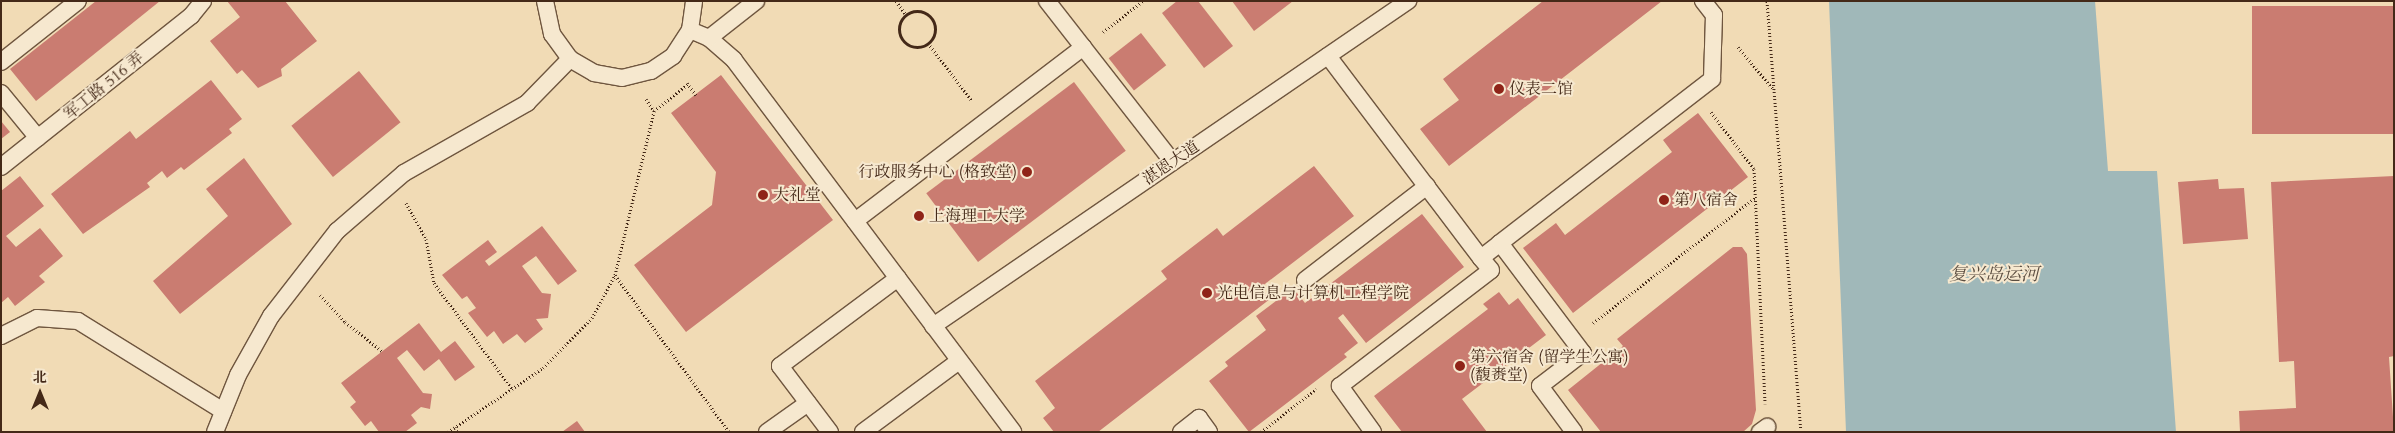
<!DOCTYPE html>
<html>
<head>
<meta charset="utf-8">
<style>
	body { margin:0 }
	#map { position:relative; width:2395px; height:433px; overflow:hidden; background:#f1dbb5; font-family:Cardo,"Noto Serif SC",serif }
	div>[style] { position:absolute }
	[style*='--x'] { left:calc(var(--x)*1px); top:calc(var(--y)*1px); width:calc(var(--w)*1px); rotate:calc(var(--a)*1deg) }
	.water>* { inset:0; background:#a0b8b9 }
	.building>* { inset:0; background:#ca7c71; transform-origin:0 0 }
	.path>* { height:3px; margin-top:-1.5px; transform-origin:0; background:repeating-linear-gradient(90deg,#442918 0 1px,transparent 0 3.5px) }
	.path>.ring { margin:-1.5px; padding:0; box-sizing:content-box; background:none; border:3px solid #442918; border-radius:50% }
	.roads { filter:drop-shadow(1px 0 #6f563f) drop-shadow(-1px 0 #6f563f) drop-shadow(0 1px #6f563f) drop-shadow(0 -1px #6f563f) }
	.lane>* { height:16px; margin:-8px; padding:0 8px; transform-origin:8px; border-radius:8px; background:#f6e8cf }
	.dots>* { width:14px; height:14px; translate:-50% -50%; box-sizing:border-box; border:2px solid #f6e8cf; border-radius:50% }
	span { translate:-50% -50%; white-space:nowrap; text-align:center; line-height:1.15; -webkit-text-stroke:4px #f6e8cf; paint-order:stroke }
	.street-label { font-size:16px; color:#442918 }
	.poi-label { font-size:16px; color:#442918 }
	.left { translate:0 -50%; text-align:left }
	.right { translate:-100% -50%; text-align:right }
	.water-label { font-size:18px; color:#5b4d40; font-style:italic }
	.frame { position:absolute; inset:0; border:2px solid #442918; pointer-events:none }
	.north { position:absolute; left:15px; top:368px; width:50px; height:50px; -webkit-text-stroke:4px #f6e8cf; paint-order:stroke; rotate:0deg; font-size:14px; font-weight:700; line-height:20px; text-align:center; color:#442918 }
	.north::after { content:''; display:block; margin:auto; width:18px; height:22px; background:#442918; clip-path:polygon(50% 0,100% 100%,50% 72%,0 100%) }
</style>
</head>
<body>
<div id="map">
	<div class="water">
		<i style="clip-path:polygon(1829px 1px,2095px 1px,2108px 171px,2157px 171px,2176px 432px,1846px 432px)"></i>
	</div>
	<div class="building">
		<i style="clip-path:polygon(96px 1px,160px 1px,36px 101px,10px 69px)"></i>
		<i style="clip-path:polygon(227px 1px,285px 1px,317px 41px,281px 69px,282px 76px,258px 88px,242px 70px,237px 74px,210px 41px,240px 17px)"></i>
		<i style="clip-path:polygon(1177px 1px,1198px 1px,1233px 46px,1204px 68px,1162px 13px)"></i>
		<i style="clip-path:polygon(1232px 1px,1293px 1px,1254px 31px)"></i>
		<i style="clip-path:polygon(1543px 1px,1662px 1px,1449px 166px,1420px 129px,1459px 100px,1443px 79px)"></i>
		<i style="left:2394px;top:6px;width:128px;height:142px;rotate:90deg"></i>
		<i style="left:1141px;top:33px;width:41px;height:41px;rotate:52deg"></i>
		<i style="left:359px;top:71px;width:66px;height:87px;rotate:51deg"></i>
		<i style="clip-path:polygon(721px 75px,833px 220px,686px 332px,634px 265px,712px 205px,716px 172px,671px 113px)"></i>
		<i style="clip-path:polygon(211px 80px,242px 119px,229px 129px,232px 133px,184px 170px,181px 167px,167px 178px,162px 171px,147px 183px,150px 187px,83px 234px,51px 194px,130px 131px,136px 139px)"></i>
		<i style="left:1074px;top:82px;width:86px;height:185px;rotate:53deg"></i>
		<i style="clip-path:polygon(1698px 113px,1748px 177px,1573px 313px,1523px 248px,1556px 223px,1565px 235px,1672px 152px,1663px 140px)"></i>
		<i style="clip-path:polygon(1px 121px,10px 132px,1px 139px)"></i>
		<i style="clip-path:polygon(244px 158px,292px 224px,180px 314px,153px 281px,228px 216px,206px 189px)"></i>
		<i style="clip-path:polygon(1314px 166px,1354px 216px,1261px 287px,1270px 299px,1098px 432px,1054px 432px,1043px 418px,1055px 408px,1035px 381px,1167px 279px,1161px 271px,1217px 228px,1223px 236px)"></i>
		<i style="clip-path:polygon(20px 176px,44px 206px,6px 236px,16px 247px,40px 228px,63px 256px,39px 276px,45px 282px,15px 306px,8px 297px,1px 303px,1px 191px)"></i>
		<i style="clip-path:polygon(2394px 176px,2394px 356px,2389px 357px,2394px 432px,2240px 432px,2239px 411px,2296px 408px,2294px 361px,2279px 362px,2271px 182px)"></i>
		<i style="clip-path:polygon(2218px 179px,2219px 189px,2244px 188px,2248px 239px,2183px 244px,2178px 182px)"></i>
		<i style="clip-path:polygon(1422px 214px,1464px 267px,1366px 343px,1343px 314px,1338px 318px,1358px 343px,1344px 354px,1347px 357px,1249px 432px,1209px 381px,1228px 366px,1225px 362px,1266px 330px,1256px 316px,1293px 288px,1305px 303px)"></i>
		<i style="clip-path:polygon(542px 226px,577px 271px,558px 285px,536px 256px,522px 266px,542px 293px,551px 294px,548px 318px,536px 319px,543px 329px,525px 343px,517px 334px,503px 344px,494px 331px,487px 337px,468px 313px,476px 308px,467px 296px,462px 299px,442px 275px,488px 240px,497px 252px,485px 261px,489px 266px)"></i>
		<i style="clip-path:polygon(1733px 247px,1742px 247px,1747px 254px,1756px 410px,1752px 424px,1743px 432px,1601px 432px,1568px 390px,1623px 346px,1617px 339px)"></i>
		<i style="clip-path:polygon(1499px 292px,1509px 305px,1518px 298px,1546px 335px,1462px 399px,1487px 432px,1402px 432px,1374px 396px,1488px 309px,1483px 304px)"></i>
		<i style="clip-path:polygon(419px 323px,441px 352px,455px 341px,475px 367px,455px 381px,439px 359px,424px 371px,407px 350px,397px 358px,423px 393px,432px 394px,430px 409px,421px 407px,411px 415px,417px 423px,405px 432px,379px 432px,371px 421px,365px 426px,350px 407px,356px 402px,341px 383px)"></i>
		<i style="clip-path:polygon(577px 421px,585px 432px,562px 432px)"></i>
	</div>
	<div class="path">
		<i style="--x:896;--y:1;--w:17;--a:54"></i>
		<i style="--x:1767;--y:1;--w:432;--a:85.5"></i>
		<i class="ring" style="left:899px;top:11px;width:33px;height:33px"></i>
		<i style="--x:1103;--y:32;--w:51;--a:-37.8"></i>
		<i style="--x:928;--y:43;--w:73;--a:52.8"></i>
		<i style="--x:1738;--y:47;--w:56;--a:50.1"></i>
		<i style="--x:687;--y:83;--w:15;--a:53"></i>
		<i style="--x:646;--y:99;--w:14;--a:56"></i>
		<i style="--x:1711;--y:112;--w:71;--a:53"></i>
		<i style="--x:1754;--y:169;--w:235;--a:87.3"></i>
		<i style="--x:406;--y:203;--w:41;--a:60.9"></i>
		<i style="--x:426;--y:239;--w:45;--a:79.7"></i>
		<i style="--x:434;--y:283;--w:133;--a:53.6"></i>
		<i style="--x:615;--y:275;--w:194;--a:54"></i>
		<i style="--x:320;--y:295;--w:37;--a:47"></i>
		<i style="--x:345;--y:322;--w:47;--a:38.1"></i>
		<i style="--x:1593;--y:323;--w:205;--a:-37.7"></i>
		<i style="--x:455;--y:427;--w:5;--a:68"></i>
		<i style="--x:448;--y:432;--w:115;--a:-34"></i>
		<i style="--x:543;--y:368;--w:70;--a:-45.6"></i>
		<i style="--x:592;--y:318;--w:49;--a:-61.9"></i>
		<i style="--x:615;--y:275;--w:169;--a:-76.6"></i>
		<i style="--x:654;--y:111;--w:43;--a:-38.5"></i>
		<i style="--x:1261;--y:432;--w:70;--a:-38"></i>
	</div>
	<div class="roads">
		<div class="lane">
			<i style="--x:545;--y:1;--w:34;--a:78"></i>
			<i style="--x:552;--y:34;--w:31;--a:54"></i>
			<i style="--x:570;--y:59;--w:28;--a:30"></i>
			<i style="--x:594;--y:73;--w:28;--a:10"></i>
			<i style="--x:622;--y:78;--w:30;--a:-14"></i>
			<i style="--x:651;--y:71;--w:27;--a:-34"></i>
			<i style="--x:673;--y:56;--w:31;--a:-57"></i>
			<i style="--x:690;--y:30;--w:29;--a:-82"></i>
			<i style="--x:1047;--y:1;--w:204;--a:52"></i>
			<i style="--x:690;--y:30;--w:21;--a:23"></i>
			<i style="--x:709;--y:38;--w:33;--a:41"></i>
			<i style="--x:734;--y:60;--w:465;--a:53.1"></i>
			<i style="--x:709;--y:38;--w:60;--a:-38.2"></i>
			<i style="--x:1328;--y:56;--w:253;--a:52.9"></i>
			<i style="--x:1481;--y:258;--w:24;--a:-38"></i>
			<i style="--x:1500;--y:243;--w:138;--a:53"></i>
			<i style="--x:1583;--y:353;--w:54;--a:142.5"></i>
			<i style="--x:1540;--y:386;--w:57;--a:53.5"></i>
			<i style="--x:1;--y:62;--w:98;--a:-38.4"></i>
			<i style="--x:1;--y:93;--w:58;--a:50.6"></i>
			<i style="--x:1;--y:167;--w:243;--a:-38.5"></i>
			<i style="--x:191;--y:16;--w:19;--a:-51"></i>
			<i style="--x:855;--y:221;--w:287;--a:-37.3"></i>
			<i style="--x:1500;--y:243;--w:268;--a:-37.7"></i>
			<i style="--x:1712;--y:79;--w:64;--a:-88.2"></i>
			<i style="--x:1714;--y:15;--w:18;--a:-128"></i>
			<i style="--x:1305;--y:280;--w:154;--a:-37.6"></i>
			<i style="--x:933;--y:326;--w:576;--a:-34.38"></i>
			<i style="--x:1;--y:336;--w:40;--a:-26.6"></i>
			<i style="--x:37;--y:318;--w:41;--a:4.2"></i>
			<i style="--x:78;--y:321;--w:171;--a:31.8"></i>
			<i style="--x:215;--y:432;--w:61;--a:-68"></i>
			<i style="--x:238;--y:375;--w:68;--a:-60.8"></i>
			<i style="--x:271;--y:316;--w:108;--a:-52.2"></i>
			<i style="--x:337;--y:231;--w:89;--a:-40.9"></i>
			<i style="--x:404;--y:173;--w:142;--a:-29.6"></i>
			<i style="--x:527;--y:103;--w:62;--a:-45.7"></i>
			<i style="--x:767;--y:432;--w:50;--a:-35.3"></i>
			<i style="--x:830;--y:432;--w:83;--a:-127.1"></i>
			<i style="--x:780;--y:366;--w:147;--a:-36.7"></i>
			<i style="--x:863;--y:432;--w:119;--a:-36.5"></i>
			<i style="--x:1181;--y:432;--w:23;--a:-38"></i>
			<i style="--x:1199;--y:418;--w:17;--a:54"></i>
			<i style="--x:1373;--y:432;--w:57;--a:-125.7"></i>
			<i style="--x:1340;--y:386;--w:190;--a:-37.5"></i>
			<i style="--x:1491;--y:270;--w:16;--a:-130"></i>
			<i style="--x:1760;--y:432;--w:9;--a:-36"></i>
		</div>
	</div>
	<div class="dots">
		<i style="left:1499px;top:89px;background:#8f2418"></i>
		<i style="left:1027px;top:172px;background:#8f2418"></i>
		<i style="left:763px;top:195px;background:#8f2418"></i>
		<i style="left:1664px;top:200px;background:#8f2418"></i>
		<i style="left:919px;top:216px;background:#8f2418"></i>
		<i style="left:1207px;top:293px;background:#8f2418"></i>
		<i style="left:1460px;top:366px;background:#8f2418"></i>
	</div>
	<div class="street-label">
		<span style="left:104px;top:86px;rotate:-39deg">军工路 516 弄</span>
		<span style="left:1171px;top:163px;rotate:-34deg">湛恩大道</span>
	</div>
	<div class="poi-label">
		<span class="left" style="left:1509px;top:89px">仪表二馆</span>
		<span class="right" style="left:1017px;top:172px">行政服务中心 (格致堂)</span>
		<span class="left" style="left:773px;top:195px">大礼堂</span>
		<span class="left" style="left:1674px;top:200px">第八宿舍</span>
		<span class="left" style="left:929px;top:216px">上海理工大学</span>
		<span class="left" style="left:1217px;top:293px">光电信息与计算机工程学院</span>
		<span class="left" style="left:1470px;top:366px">第六宿舍 (留学生公寓)<br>(馥赉堂)</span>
	</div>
	<div class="water-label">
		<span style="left:1994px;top:275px">复兴岛运河</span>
	</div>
	<div class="frame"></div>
	<div class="north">北</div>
</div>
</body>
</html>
